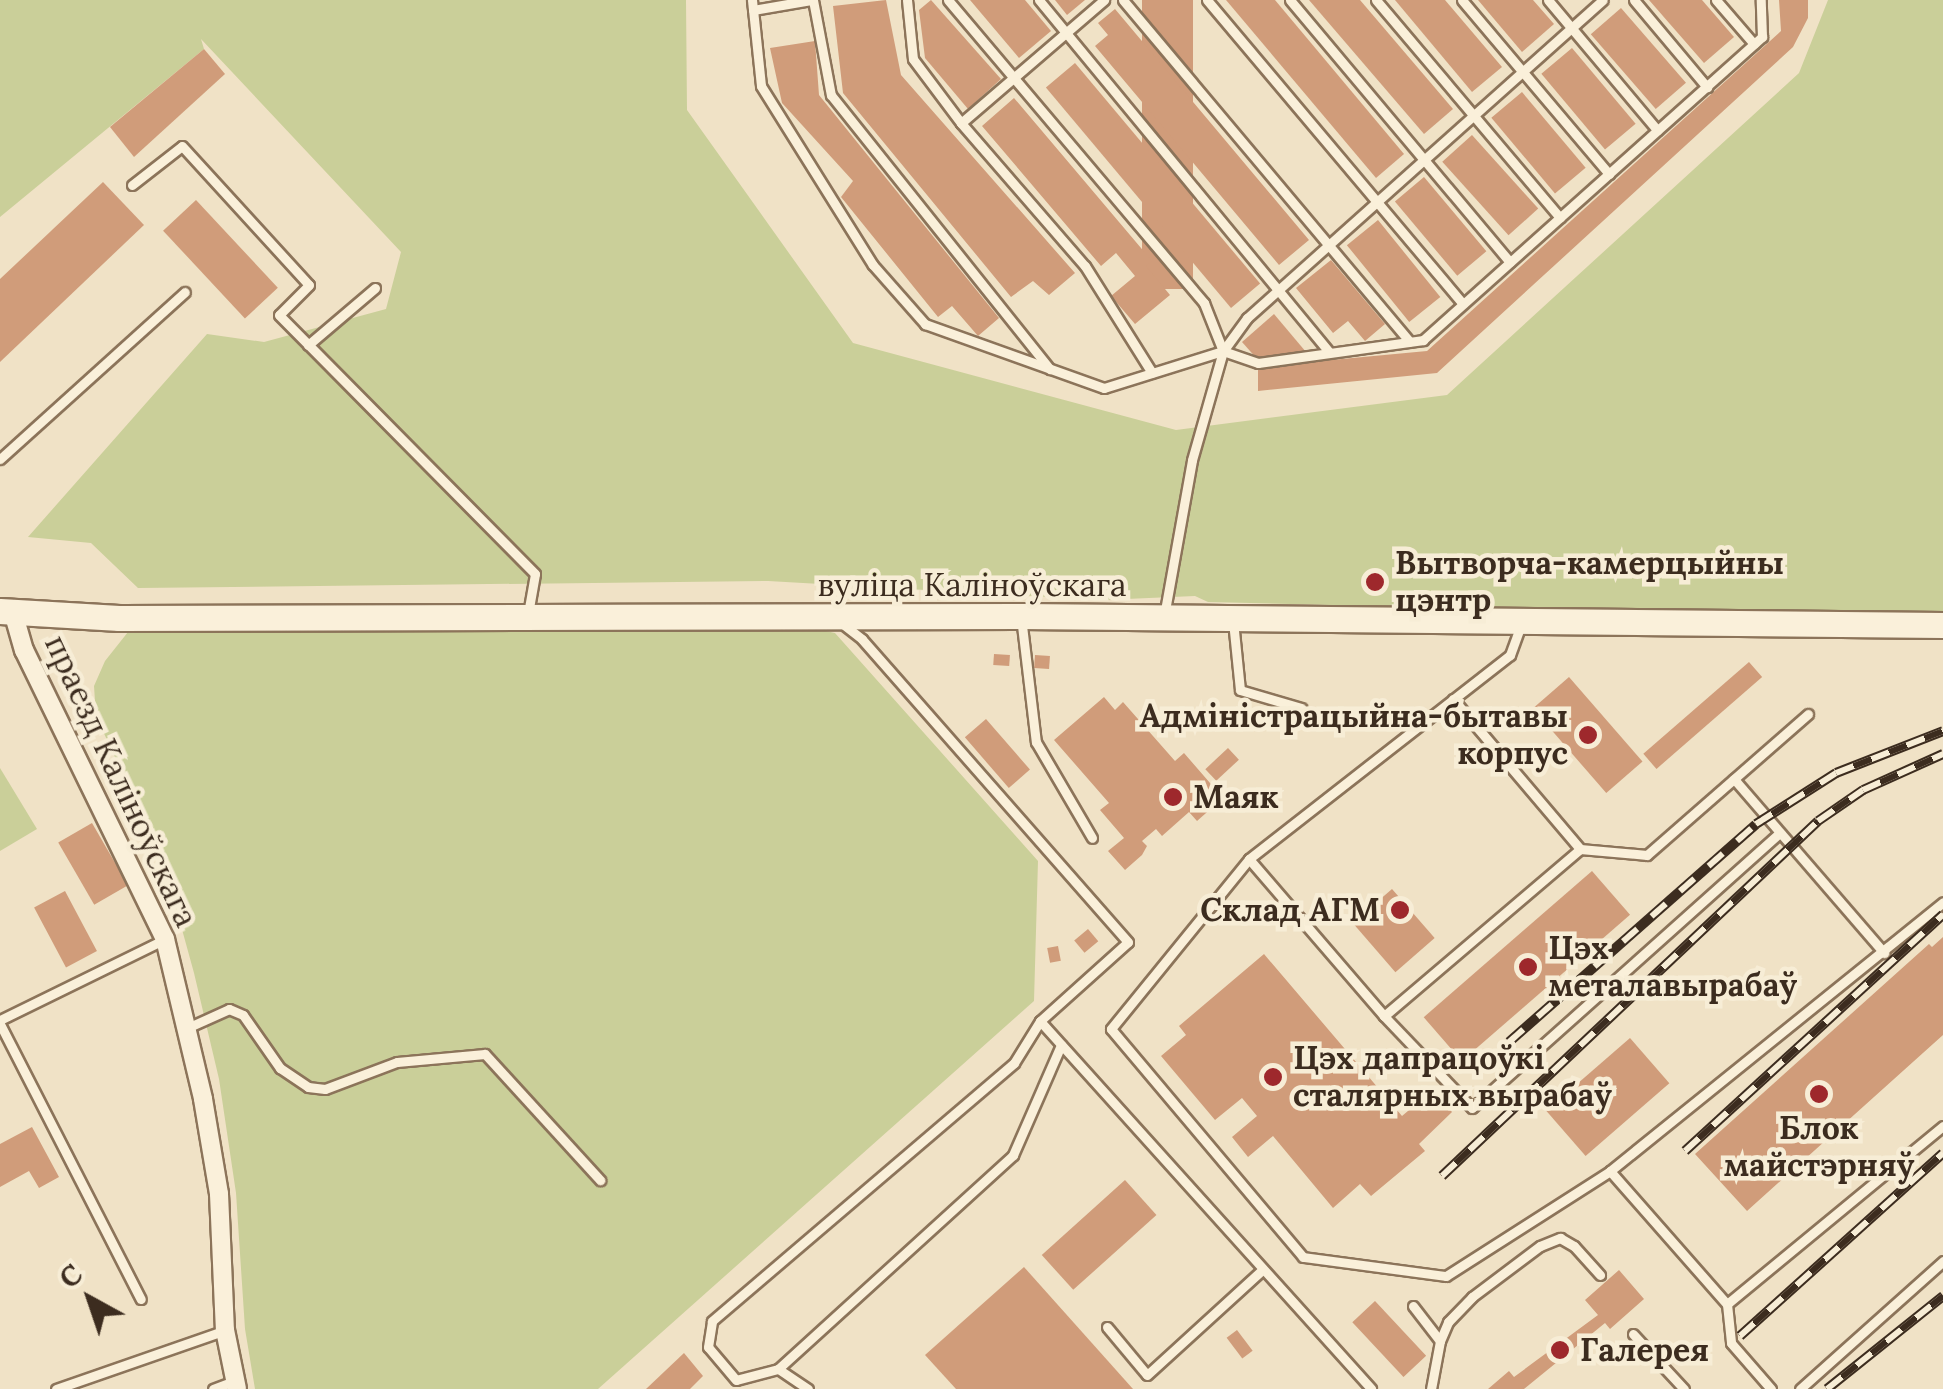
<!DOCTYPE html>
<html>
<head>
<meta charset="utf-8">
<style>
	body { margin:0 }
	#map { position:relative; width:1943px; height:1389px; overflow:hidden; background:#f0e2c6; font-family:Lora,serif }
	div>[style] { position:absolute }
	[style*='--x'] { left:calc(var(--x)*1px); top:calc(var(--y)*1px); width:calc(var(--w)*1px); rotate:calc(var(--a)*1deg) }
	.green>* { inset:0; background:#cacf99 }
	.building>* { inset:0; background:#d09c7a; transform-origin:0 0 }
	.roads { filter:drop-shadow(2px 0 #8c745a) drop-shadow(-2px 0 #8c745a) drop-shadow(0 2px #8c745a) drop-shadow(0 -2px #8c745a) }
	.lane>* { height:9px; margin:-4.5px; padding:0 4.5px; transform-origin:4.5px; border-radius:4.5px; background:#faf0da }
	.street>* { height:18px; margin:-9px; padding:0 9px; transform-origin:9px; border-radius:9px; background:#faf0da }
	.secondary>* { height:25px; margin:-12.5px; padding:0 12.5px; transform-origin:12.5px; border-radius:12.5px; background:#faf0da }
	.rail>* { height:10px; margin-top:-5px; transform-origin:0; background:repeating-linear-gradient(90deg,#f7edd6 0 19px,#3c2c1f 0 38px); box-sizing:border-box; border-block:2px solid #3c2c1f }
	.dots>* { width:28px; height:28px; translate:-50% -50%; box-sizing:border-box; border:5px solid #f7edd6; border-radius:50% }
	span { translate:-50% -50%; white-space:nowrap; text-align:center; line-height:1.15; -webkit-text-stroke:9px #f7edd6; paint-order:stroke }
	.poi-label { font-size:32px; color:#3c2c1f; font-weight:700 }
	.left { translate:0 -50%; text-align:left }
	.right { translate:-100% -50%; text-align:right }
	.street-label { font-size:32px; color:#3c2c1f }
	.north { position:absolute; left:40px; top:1249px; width:100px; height:100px; -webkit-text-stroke:8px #f7edd6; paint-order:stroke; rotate:320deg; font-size:28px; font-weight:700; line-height:40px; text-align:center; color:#3c2c1f }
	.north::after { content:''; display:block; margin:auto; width:35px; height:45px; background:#3c2c1f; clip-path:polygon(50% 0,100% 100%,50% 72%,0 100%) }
</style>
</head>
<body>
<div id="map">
	<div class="green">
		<i style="clip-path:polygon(0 0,686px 0,687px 110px,853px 343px,1176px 430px,1447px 395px,1799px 73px,1828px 0,1943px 0,1943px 611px,1578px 611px,1208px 602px,1195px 596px,1103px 600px,768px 581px,138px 588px,91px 543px,28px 537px,207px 334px,264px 342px,386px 309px,401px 252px,201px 39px,204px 49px,0 217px)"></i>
		<i style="clip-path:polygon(161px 626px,803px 626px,835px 633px,1038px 861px,1034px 1001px,598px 1389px,255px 1389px,245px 1329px,236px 1193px,219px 1079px,194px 973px,164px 864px,96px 716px,94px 686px,105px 661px,128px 632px)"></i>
		<i style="clip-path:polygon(0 768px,37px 829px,0 851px)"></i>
	</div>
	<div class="building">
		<i style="clip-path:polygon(886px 0,901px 75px,1075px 273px,1049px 295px,1033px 281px,1011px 297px,843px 93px,833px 6px)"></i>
		<i style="clip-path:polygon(931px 0,1001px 79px,968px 109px,925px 58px,919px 10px)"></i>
		<i style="clip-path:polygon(970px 0,1025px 0,1051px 31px,1019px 58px)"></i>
		<i style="clip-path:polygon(1055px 0,1085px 0,1067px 15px)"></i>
		<i style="left:1142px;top:0;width:51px;height:289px"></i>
		<i style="clip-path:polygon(1226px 0,1275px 0,1404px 154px,1376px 178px)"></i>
		<i style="clip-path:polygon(1309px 0,1360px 0,1453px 109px,1424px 134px)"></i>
		<i style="clip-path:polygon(1395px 0,1445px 0,1502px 67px,1472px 92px)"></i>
		<i style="clip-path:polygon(1478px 0,1533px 0,1554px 24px,1522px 52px)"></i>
		<i style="clip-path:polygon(1649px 0,1702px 0,1734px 37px,1704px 63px)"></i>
		<i style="clip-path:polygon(1779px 0,1808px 0,1808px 18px,1793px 47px,1437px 373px,1258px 391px,1258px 367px,1427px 351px,1781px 31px)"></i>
		<i style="left:1621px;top:8px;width:99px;height:40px;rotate:49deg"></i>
		<i style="clip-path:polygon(1115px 9px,1309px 240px,1279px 265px,1095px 46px,1108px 35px,1098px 23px)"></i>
		<i style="clip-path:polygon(815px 41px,819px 95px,999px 318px,978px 336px,952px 306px,938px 317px,841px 197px,853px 181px,782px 103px,770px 48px)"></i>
		<i style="left:1572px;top:48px;width:99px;height:40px;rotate:50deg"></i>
		<i style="clip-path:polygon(204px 49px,225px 74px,134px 157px,110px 127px)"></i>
		<i style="left:1075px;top:63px;width:288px;height:38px;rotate:50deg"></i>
		<i style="left:1522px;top:92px;width:99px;height:40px;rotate:50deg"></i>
		<i style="clip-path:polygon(1014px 98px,1152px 261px,1146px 266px,1170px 295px,1135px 324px,1111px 296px,1135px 276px,1116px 253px,1101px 266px,982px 126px)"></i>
		<i style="left:1472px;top:135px;width:99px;height:40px;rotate:48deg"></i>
		<i style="left:1424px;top:177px;width:97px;height:38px;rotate:50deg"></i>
		<i style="clip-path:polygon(103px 182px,144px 225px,0 362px,0 279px)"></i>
		<i style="left:196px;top:200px;width:120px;height:45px;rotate:47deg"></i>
		<i style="left:1378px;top:220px;width:99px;height:40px;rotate:51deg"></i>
		<i style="clip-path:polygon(1331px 260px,1385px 324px,1365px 341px,1348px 321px,1333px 333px,1296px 288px)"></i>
		<i style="clip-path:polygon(1274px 314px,1306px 352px,1258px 360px,1242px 342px)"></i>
		<i style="left:994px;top:654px;width:16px;height:11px;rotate:4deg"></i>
		<i style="left:1035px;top:655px;width:15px;height:13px;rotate:4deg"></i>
		<i style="left:1749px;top:662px;width:20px;height:140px;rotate:49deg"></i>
		<i style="left:1569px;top:677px;width:112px;height:48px;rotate:49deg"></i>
		<i style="clip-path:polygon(1104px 697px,1115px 710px,1123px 702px,1175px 761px,1184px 753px,1223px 798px,1197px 821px,1189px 812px,1162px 836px,1156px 829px,1142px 841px,1147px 846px,1142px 855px,1125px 870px,1108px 851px,1124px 838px,1100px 810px,1109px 803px,1054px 740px)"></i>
		<i style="left:986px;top:719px;width:67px;height:28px;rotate:49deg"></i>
		<i style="left:1228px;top:748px;width:16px;height:31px;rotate:47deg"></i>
		<i style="left:92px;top:823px;width:72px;height:39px;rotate:60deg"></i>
		<i style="left:1592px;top:871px;width:58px;height:223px;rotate:49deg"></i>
		<i style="left:1392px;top:889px;width:65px;height:52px;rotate:49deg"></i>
		<i style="left:65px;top:891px;width:68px;height:35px;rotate:62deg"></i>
		<i style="left:1088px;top:929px;width:16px;height:18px;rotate:50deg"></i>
		<i style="clip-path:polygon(1943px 937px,1943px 1035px,1747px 1211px,1695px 1154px,1929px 944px,1932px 947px)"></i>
		<i style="left:1058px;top:946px;width:15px;height:11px;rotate:79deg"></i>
		<i style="clip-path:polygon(1264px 954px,1402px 1116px,1421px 1100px,1427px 1107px,1439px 1097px,1452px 1112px,1419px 1144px,1425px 1151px,1371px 1196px,1360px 1184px,1333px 1208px,1273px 1136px,1248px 1157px,1232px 1137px,1257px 1116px,1242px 1098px,1215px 1120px,1161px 1056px,1186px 1035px,1179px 1026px)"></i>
		<i style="left:1630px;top:1038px;width:60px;height:111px;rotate:49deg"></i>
		<i style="clip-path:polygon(32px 1127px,59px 1177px,39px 1188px,29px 1171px,0 1187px,0 1144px)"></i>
		<i style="left:1125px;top:1180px;width:47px;height:112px;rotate:48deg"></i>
		<i style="clip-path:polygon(1024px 1267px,1133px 1389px,956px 1389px,925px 1355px)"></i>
		<i style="clip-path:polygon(1619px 1270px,1644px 1299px,1610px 1329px,1605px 1323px,1524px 1389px,1488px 1389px,1509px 1371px,1514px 1377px,1598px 1315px,1585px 1300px)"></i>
		<i style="left:1375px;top:1301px;width:75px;height:31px;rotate:47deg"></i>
		<i style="left:1237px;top:1330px;width:26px;height:13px;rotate:53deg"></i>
		<i style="clip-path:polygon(684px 1353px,703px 1376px,690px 1389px,646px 1389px)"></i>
	</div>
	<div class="roads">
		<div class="lane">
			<i style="--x:752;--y:0;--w:86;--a:84"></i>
			<i style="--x:761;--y:86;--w:211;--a:58"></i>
			<i style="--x:873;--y:265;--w:79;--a:48.6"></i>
			<i style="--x:925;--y:324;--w:190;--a:19.7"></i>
			<i style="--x:1104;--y:388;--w:125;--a:-17.3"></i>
			<i style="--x:1223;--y:351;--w:37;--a:19"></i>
			<i style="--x:1258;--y:363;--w:167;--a:-7.9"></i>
			<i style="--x:1423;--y:340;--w:455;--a:-41.8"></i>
			<i style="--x:1762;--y:37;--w:37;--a:-92"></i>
			<i style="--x:813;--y:0;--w:97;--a:79.3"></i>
			<i style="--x:831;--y:95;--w:351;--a:51.4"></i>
			<i style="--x:907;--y:0;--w:59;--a:84.2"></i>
			<i style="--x:913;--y:59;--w:80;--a:53.1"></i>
			<i style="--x:961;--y:123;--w:189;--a:49.1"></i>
			<i style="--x:1085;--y:266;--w:126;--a:57.9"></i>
			<i style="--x:948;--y:0;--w:397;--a:49.8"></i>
			<i style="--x:1204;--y:303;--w:52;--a:68.4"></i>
			<i style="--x:1039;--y:0;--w:456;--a:50.5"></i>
			<i style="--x:1123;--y:0;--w:446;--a:50"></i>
			<i style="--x:1207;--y:0;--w:397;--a:49.9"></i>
			<i style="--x:1290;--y:0;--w:342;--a:50"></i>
			<i style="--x:1376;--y:0;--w:285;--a:49.8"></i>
			<i style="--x:1462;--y:0;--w:228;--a:49.8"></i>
			<i style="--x:1548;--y:0;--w:170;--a:50"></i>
			<i style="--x:1634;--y:0;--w:114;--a:50"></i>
			<i style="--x:1716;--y:0;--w:58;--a:49.2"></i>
			<i style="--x:753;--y:10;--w:59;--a:-9.8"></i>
			<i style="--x:961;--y:123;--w:189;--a:-40.7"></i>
			<i style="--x:132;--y:185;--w:63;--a:-38"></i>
			<i style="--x:182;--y:146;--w:188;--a:47.6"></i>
			<i style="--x:309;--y:285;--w:42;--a:135"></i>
			<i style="--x:279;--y:315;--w:364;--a:45.3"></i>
			<i style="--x:535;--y:574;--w:40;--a:100"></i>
			<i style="--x:308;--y:345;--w:88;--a:-40.4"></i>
			<i style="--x:0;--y:459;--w:249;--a:-42.1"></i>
			<i style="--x:1164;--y:616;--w:158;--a:-79.8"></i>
			<i style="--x:1192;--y:460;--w:113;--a:-74.1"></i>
			<i style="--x:1223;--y:351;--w:41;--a:-54"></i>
			<i style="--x:1247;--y:318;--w:477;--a:-41.8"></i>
			<i style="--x:1021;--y:617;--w:126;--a:83.2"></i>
			<i style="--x:1036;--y:742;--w:111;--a:59.7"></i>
			<i style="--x:1233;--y:621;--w:69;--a:84.2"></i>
			<i style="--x:1240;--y:690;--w:64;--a:16.4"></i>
			<i style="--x:1522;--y:622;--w:35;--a:110"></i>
			<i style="--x:1510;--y:655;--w:331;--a:142"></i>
			<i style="--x:1249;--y:859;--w:219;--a:129.1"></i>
			<i style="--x:1111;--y:1029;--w:298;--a:49.9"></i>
			<i style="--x:1303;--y:1257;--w:144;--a:7.6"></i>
			<i style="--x:1446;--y:1276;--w:195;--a:-32.6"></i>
			<i style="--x:1610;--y:1171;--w:177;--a:48.7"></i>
			<i style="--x:1727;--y:1304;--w:39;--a:84"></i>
			<i style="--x:1731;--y:1343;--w:61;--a:49"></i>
			<i style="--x:1453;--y:699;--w:197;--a:49.7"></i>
			<i style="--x:1734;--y:779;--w:230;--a:49.2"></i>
			<i style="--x:1249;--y:859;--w:207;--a:49.3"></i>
			<i style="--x:1384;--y:1016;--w:127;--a:46.3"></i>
			<i style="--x:1472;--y:1108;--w:413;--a:-41.8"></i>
			<i style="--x:1384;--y:1016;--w:257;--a:-40.4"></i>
			<i style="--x:1580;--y:849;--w:67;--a:5.1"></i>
			<i style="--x:1647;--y:855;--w:214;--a:-41.2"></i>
			<i style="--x:0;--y:1020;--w:184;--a:-26.1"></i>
			<i style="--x:1040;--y:1021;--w:495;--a:48"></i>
			<i style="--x:0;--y:1024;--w:309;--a:62.9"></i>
			<i style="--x:187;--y:1028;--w:46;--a:-24.3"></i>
			<i style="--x:229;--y:1009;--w:15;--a:23"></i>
			<i style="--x:243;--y:1015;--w:65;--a:55.1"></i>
			<i style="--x:280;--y:1068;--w:34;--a:34"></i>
			<i style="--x:308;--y:1087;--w:17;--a:7"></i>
			<i style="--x:325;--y:1089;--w:77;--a:-20.6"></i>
			<i style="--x:397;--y:1062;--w:88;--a:-5.2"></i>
			<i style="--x:485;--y:1054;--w:171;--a:47.6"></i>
			<i style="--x:1610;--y:1171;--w:428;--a:-38.9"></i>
			<i style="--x:1727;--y:1304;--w:280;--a:-39.5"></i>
			<i style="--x:1413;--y:1306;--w:44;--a:52.4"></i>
			<i style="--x:1440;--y:1341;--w:49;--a:100.6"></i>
			<i style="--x:1107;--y:1327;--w:62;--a:50.2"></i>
			<i style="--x:1147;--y:1375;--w:156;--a:-42.4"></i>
			<i style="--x:1633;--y:1334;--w:75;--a:47.2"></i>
			<i style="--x:1440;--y:1341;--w:21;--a:-67"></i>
			<i style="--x:1448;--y:1322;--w:35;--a:-46"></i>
			<i style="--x:1472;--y:1297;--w:85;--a:-36.9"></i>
			<i style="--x:1540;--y:1246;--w:22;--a:-22"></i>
			<i style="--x:1560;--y:1238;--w:16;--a:30"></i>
			<i style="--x:1574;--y:1246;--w:39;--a:48"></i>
			<i style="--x:778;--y:1369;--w:318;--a:-42.3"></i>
			<i style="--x:1013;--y:1155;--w:120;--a:-66.4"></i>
			<i style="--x:56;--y:1389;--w:179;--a:-19.2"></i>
			<i style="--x:213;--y:1389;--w:22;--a:-21"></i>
			<i style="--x:808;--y:1389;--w:36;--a:-146"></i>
			<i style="--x:778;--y:1369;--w:43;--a:165.3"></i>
			<i style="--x:736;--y:1380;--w:43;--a:-130.3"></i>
			<i style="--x:708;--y:1347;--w:26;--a:-81"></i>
			<i style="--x:712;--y:1321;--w:397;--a:-40.5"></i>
			<i style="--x:1014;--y:1063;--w:49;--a:-58.2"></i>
			<i style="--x:1040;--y:1021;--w:118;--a:-41.9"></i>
			<i style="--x:1128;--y:942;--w:403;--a:-131.3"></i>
			<i style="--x:862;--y:639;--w:24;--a:-142"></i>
			<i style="--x:1800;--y:1389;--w:192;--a:-41.8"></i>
		</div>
		<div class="street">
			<i style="--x:13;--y:612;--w:40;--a:74"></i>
			<i style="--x:24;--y:650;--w:322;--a:64"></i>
			<i style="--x:165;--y:939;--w:164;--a:76.6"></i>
			<i style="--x:203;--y:1099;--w:96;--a:80.4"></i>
			<i style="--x:219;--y:1194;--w:136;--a:87.5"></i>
			<i style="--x:225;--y:1330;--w:60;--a:78.5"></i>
		</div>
		<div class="secondary">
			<i style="--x:0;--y:611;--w:119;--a:3.4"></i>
			<i style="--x:119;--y:618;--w:902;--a:-0.13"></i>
			<i style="--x:1021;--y:616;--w:922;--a:0.56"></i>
		</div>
	</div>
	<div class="rail">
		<i style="--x:1509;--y:1042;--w:329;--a:-41.4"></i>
		<i style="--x:1756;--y:824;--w:95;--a:-32.5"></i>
		<i style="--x:1836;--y:773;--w:115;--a:-21.4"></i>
		<i style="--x:1685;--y:1151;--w:350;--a:-42.5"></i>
		<i style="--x:1442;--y:1176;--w:517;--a:-43.35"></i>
		<i style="--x:1818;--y:821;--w:55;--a:-34.6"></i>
		<i style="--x:1863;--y:790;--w:88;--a:-24.2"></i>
		<i style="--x:1740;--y:1336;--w:273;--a:-42"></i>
		<i style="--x:1827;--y:1389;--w:149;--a:-38.7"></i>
	</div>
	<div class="dots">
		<i style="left:1375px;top:582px;background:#9e282c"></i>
		<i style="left:1588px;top:735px;background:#9e282c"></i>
		<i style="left:1173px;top:797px;background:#9e282c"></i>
		<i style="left:1400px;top:910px;background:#9e282c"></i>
		<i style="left:1528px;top:967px;background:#9e282c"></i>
		<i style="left:1273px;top:1077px;background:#9e282c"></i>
		<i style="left:1819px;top:1094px;background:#9e282c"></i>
		<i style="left:1560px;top:1350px;background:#9e282c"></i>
	</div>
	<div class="poi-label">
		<span class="left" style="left:1395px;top:582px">Вытворча-камерцыйны<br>цэнтр</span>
		<span class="right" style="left:1568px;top:735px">Адміністрацыйна-бытавы<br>корпус</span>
		<span class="left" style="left:1193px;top:797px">Маяк</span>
		<span class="right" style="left:1380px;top:910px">Склад АГМ</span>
		<span class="left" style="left:1548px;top:967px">Цэх<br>металавырабаў</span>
		<span class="left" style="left:1293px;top:1077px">Цэх дапрацоўкі<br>сталярных вырабаў</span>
		<span style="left:1819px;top:1147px">Блок<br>майстэрняў</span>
		<span class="left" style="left:1580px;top:1350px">Галерея</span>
	</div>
	<div class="street-label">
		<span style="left:972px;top:585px">вуліца Каліноўскага</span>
		<span style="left:121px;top:781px;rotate:65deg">праезд Каліноўскага</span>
	</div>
	<div class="north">С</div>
</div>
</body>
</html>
